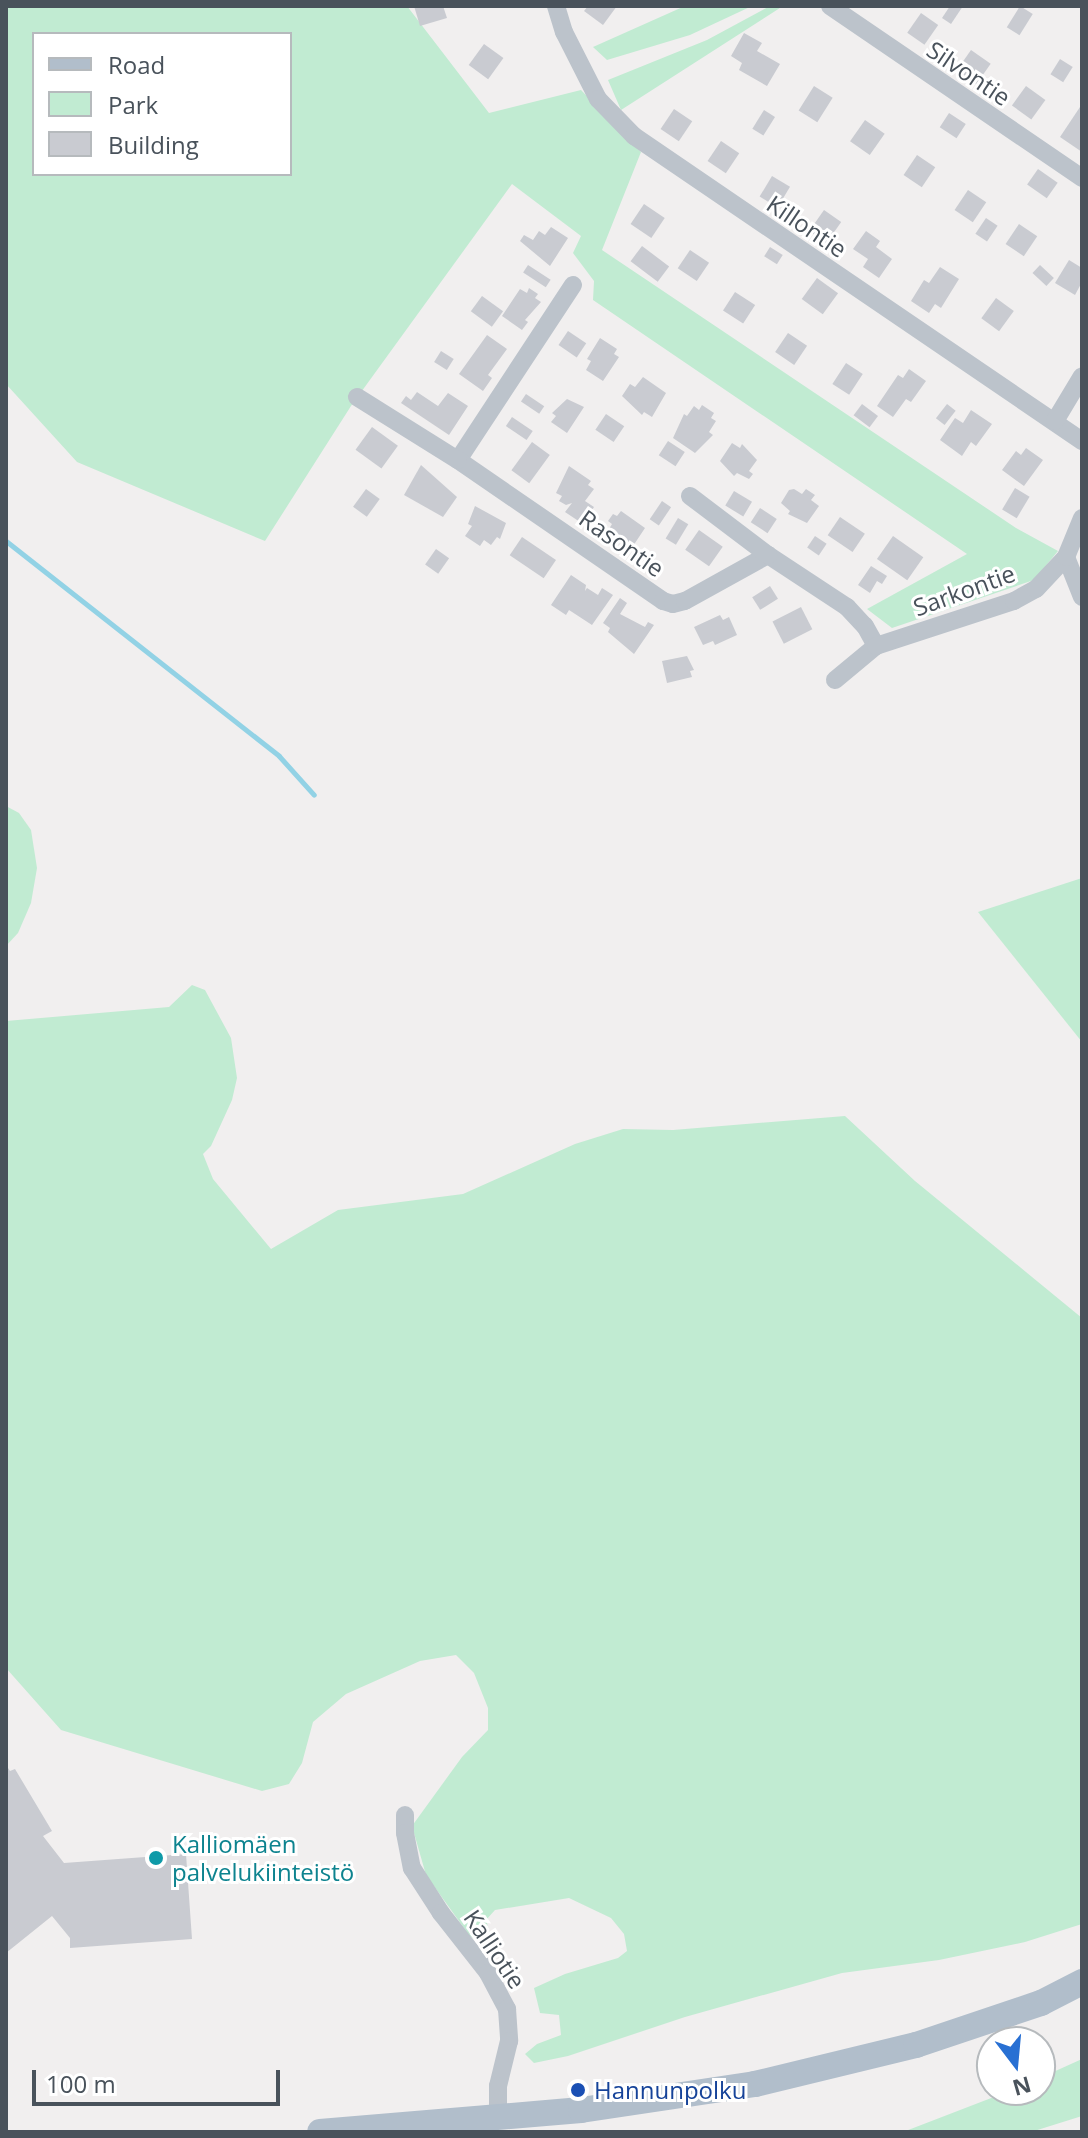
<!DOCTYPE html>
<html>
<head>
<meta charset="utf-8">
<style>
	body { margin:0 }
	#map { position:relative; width:1088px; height:2138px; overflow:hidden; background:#f1efef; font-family:"Open Sans",sans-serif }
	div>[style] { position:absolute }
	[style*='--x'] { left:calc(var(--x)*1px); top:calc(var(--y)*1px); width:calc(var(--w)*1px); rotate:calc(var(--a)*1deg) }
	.green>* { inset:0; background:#c1ebd2 }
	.stream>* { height:5px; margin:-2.5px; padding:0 2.5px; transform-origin:2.5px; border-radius:2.5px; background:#92d2e5 }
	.building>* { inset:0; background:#c9cbd1; transform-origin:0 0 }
	.street>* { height:18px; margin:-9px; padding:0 9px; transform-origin:9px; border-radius:9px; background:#bcc3cb }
	.primary>* { height:26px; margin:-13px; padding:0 13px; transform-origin:13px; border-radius:13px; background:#b1becb }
	.dots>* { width:22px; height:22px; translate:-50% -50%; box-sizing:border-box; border:4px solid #fff; border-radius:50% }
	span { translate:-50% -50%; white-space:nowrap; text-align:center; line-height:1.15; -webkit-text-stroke:6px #fff; paint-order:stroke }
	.street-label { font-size:24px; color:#49525b }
	.culture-label { font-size:24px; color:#0d838f }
	.left { translate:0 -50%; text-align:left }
	.transit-label { font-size:24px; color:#164399 }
	.frame { position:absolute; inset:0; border:8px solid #49525b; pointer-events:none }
	.legend { position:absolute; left:32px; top:32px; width:260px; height:144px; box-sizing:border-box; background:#fff; border:2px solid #b6babd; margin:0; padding:10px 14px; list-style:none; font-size:24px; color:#49525b }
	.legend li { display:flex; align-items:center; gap:16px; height:40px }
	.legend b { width:40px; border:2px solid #b6babd }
	.north { position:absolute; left:976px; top:2026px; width:80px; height:80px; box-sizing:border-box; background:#fff; border:2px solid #b6babd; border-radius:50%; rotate:164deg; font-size:22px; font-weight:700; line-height:32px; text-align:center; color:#49525b }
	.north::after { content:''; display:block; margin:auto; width:28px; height:36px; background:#2870d3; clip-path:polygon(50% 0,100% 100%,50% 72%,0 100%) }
	.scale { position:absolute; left:32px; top:2070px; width:248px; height:36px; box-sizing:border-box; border:4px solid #49525b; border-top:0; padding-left:10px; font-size:24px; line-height:28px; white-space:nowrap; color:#49525b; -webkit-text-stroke:6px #fff; paint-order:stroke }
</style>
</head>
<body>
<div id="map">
	<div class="green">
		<i style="clip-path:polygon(evenodd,6px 6px,407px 6px,489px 113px,581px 90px,641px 152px,602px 250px,1016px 528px,1058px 551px,1034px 580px,892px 628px,867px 609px,967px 554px,593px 300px,594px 281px,573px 253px,581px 236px,512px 184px,351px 406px,265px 541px,77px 462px,6px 384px,6px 6px,34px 34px,290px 34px,290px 174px,34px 174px,34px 34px)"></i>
		<i style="clip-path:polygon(685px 6px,752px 6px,690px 35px,607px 60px,593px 47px)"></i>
		<i style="clip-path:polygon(770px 6px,783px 6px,621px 110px,608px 80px,707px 40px)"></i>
		<i style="clip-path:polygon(6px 806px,19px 813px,31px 830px,37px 868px,31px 903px,18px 933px,6px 946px)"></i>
		<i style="clip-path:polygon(1082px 878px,1082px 1042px,978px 912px)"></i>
		<i style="clip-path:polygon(192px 985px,205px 990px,231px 1038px,237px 1078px,232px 1100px,211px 1146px,203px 1154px,213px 1179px,271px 1249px,338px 1210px,463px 1194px,575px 1144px,623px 1129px,673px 1130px,845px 1116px,915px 1181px,1082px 1318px,1082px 1924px,1025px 1942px,939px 1960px,842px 1973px,685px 2017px,568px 2056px,534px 2063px,525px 2054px,537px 2044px,561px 2035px,559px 2015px,540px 2013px,534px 1988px,565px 1974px,618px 1958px,627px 1951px,624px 1934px,611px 1918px,569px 1898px,495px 1910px,486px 1920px,493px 1943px,484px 1947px,469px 1935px,426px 1875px,412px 1826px,462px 1757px,488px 1730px,488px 1708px,474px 1673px,456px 1655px,420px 1661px,346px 1694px,313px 1722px,302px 1763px,289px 1784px,262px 1791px,61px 1730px,6px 1668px,6px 1021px,169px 1007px)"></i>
		<i style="clip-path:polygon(1082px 2059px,1082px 2116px,1031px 2132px,903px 2132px,1012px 2090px,1040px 2090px,1040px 2078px)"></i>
	</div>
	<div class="stream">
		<i style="--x:6;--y:541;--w:347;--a:38.2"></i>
		<i style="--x:279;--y:756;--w:52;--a:48.1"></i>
	</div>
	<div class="building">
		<i style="clip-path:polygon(414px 6px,443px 6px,447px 18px,420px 26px)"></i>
		<i style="clip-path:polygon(588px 6px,617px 6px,603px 25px,584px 11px)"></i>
		<i style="clip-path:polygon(950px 6px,963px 6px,951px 24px,942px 18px)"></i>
		<i style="left:1020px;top:6px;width:15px;height:25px;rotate:32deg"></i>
		<i style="left:921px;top:13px;width:21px;height:24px;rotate:35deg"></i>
		<i style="clip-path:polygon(744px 33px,762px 43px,757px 51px,780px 64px,767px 86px,739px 70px,742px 63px,731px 56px)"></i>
		<i style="left:484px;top:44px;width:24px;height:26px;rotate:36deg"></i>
		<i style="left:971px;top:50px;width:24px;height:25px;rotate:35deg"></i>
		<i style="left:1060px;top:59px;width:15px;height:18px;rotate:32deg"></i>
		<i style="left:814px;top:86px;width:22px;height:29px;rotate:32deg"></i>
		<i style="left:1026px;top:86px;width:24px;height:24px;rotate:36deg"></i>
		<i style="clip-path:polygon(1082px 104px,1082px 152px,1060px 137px)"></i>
		<i style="left:674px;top:109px;width:22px;height:24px;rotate:34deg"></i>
		<i style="left:764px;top:110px;width:13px;height:22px;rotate:32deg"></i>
		<i style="left:949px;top:113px;width:20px;height:17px;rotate:33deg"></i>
		<i style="left:865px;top:120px;width:24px;height:26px;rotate:35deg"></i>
		<i style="left:721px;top:141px;width:22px;height:24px;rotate:34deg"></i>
		<i style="left:917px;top:155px;width:22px;height:24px;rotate:34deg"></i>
		<i style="left:1038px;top:169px;width:24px;height:19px;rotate:35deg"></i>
		<i style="left:772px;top:176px;width:21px;height:24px;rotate:31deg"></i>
		<i style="left:968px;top:190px;width:22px;height:24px;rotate:34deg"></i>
		<i style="left:644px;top:204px;width:25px;height:24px;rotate:34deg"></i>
		<i style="left:824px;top:210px;width:21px;height:26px;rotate:35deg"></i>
		<i style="left:986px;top:218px;width:14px;height:19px;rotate:34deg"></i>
		<i style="left:1019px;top:224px;width:22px;height:24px;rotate:34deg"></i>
		<i style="clip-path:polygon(551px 227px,568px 238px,550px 266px,520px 241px,524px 235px,533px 240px,539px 231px,545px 235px)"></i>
		<i style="clip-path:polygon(866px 231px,880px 241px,876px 247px,892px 259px,879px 278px,863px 267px,868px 259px,853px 249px)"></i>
		<i style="left:642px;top:246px;width:34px;height:19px;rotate:37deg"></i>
		<i style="left:770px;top:247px;width:15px;height:11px;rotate:32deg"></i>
		<i style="left:690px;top:250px;width:23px;height:22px;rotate:34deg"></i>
		<i style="clip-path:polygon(1069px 260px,1082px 268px,1082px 282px,1075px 295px,1055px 283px)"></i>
		<i style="left:528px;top:265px;width:27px;height:9px;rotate:33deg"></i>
		<i style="left:1040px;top:265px;width:19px;height:11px;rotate:43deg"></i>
		<i style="clip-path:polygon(940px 267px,959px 279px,941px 308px,935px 304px,929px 313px,911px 301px,924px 280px,929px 283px)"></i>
		<i style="left:817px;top:278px;width:26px;height:26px;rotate:36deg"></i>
		<i style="clip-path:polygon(529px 288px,538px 294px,535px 298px,541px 302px,525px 320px,528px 322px,522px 330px,502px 316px,520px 289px,527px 293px)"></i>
		<i style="left:735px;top:292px;width:24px;height:22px;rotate:33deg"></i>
		<i style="left:482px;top:296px;width:26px;height:19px;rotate:36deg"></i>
		<i style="left:996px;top:298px;width:22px;height:25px;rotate:36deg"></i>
		<i style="left:568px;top:331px;width:22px;height:17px;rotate:34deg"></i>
		<i style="left:788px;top:333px;width:23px;height:23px;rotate:34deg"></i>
		<i style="clip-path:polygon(487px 335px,507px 349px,488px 375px,492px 378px,483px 391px,459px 374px)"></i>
		<i style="clip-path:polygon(600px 338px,617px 349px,614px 354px,619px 357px,603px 381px,586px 370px,591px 361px,587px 359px)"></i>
		<i style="left:441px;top:351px;width:15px;height:13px;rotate:32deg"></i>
		<i style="left:846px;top:363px;width:20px;height:25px;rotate:33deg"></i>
		<i style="clip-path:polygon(909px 369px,926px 381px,911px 402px,906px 399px,893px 417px,877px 406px,898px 375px,903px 378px)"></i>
		<i style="clip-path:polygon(643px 377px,666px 393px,652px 417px,644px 412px,642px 415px,622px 396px,630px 384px,635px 387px)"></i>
		<i style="clip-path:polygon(417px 392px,438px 406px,448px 393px,468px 406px,449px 435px,401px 403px,406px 396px,411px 400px)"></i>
		<i style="left:526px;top:394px;width:22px;height:9px;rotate:34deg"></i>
		<i style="clip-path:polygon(567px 399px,584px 407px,567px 433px,551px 422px,556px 416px,552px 413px)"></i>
		<i style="left:862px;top:404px;width:20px;height:14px;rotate:37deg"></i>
		<i style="left:947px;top:404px;width:11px;height:18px;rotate:38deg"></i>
		<i style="clip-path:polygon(702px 405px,714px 413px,711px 418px,716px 421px,709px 432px,713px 435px,695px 453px,673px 438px,684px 414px,687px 416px,694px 406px,699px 410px)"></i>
		<i style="clip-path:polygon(971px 410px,992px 424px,976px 446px,971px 442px,962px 456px,940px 440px,955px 418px,963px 423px)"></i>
		<i style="left:606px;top:414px;width:22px;height:19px;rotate:34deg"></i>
		<i style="left:512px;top:417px;width:25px;height:11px;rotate:34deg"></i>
		<i style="left:372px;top:427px;width:32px;height:28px;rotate:36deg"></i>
		<i style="left:668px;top:441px;width:20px;height:17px;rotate:33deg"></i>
		<i style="left:532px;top:442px;width:22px;height:35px;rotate:36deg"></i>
		<i style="clip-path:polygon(732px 443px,740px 448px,742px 444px,757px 460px,749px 471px,753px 474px,749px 479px,737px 473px,734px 476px,720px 461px)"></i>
		<i style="clip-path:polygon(1026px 448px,1043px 460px,1024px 486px,1002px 470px,1016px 451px,1021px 455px)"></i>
		<i style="clip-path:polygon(421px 465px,457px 497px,443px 517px,404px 495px)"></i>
		<i style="clip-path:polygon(569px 466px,591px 481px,588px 485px,594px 489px,585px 501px,594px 507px,583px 524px,565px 512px,572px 503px,566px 505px,559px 501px,562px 496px,556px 493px)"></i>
		<i style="left:1015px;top:488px;width:17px;height:25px;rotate:31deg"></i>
		<i style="left:366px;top:489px;width:17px;height:22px;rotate:36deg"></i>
		<i style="clip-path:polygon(794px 489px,802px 494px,806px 489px,815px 495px,811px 500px,819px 506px,807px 523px,788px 514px,790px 511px,781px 503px,789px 490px)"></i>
		<i style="left:734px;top:491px;width:21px;height:17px;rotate:31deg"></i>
		<i style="left:662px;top:501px;width:11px;height:22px;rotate:34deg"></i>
		<i style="clip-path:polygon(475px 506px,506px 523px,500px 539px,497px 537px,491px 545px,484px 540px,480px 546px,465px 536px,472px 526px,468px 524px)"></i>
		<i style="left:760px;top:508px;width:20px;height:17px;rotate:33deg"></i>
		<i style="clip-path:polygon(621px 511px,645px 528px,633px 546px,614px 539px,617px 535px,609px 529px,612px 524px,608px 521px,613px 514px,617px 516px)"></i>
		<i style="left:840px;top:517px;width:30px;height:22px;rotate:34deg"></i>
		<i style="left:678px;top:518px;width:12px;height:24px;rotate:31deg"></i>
		<i style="left:699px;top:530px;width:29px;height:24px;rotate:35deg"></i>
		<i style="left:815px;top:536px;width:14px;height:14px;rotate:34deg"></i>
		<i style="left:893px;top:536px;width:37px;height:28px;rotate:35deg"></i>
		<i style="left:522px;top:537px;width:41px;height:22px;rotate:34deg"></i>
		<i style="left:436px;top:549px;width:16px;height:19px;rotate:35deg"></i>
		<i style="clip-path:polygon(871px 566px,887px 576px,882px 584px,877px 581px,870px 593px,858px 585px)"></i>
		<i style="clip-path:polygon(571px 575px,586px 585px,585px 591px,587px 588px,598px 595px,602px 588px,613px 595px,592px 625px,569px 610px,566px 615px,551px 605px)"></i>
		<i style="left:770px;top:586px;width:15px;height:21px;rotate:58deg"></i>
		<i style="clip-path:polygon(620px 598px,627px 603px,620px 614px,645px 627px,648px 622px,654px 625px,634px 654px,608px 632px,610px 628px,603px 623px)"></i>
		<i style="left:801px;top:607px;width:25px;height:32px;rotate:63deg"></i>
		<i style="clip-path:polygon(720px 615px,723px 620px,729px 617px,737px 635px,715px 645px,713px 641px,703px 645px,694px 627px)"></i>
		<i style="clip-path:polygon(687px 656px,694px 670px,690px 671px,692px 677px,667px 683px,662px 661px)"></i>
		<i style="clip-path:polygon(6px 1765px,10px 1771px,15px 1769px,52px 1831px,43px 1836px,64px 1863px,186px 1854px,192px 1939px,70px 1948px,70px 1938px,52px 1916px,6px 1953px)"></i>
	</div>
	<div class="street">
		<i style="--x:556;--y:6;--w:27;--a:73"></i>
		<i style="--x:564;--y:32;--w:75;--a:63.1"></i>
		<i style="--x:598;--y:99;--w:52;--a:45.8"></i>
		<i style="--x:634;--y:136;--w:542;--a:34.25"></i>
		<i style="--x:830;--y:6;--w:305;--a:34.3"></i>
		<i style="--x:573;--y:285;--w:209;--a:123.3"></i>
		<i style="--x:458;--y:460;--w:249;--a:34.5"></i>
		<i style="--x:663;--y:601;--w:10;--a:17"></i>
		<i style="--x:673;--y:604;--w:12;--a:-14"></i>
		<i style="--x:685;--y:601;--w:95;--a:-29"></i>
		<i style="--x:768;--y:555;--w:95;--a:33.4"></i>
		<i style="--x:847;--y:607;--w:26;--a:47"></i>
		<i style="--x:865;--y:626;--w:23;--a:61"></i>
		<i style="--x:357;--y:397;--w:119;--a:32"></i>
		<i style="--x:1055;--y:421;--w:52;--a:-59"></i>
		<i style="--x:690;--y:496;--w:98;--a:37.1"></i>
		<i style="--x:1066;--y:557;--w:43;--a:68.2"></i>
		<i style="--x:835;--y:680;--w:53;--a:-39.7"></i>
		<i style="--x:876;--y:646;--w:145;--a:-18.1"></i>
		<i style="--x:1014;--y:601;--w:25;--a:-29"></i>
		<i style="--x:1036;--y:589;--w:44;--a:-46.8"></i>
		<i style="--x:1066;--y:557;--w:42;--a:-67.7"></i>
		<i style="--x:405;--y:1815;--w:18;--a:90"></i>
		<i style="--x:405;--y:1833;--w:36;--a:79"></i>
		<i style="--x:412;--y:1868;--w:54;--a:57.2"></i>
		<i style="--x:441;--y:1913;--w:76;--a:51.9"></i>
		<i style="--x:488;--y:1973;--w:41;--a:62.2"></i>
		<i style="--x:507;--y:2009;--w:32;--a:86"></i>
		<i style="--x:509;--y:2041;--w:46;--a:103.7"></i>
		<i style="--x:498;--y:2086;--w:32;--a:90"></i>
	</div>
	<div class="primary">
		<i style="--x:320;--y:2132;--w:262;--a:-4.8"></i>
		<i style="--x:581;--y:2110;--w:176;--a:-8.5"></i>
		<i style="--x:755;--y:2084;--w:166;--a:-13.6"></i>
		<i style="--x:916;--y:2045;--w:132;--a:-18.6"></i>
		<i style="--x:1041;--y:2003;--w:46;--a:-27.1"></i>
	</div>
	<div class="dots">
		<i style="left:156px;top:1858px;background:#0f9aa8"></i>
		<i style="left:578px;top:2090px;background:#1a4fb4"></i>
	</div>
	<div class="street-label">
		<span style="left:969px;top:73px;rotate:34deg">Silvontie</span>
		<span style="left:807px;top:226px;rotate:34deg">Killontie</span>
		<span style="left:622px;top:543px;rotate:35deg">Rasontie</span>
		<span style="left:964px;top:590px;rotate:-20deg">Sarkontie</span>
		<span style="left:495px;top:1949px;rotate:56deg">Kalliotie</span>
	</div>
	<div class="culture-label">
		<span class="left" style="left:172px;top:1858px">Kalliomäen<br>palvelukiinteistö</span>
	</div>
	<div class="transit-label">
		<span class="left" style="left:594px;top:2090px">Hannunpolku</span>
	</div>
	<div class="frame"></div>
	<ul class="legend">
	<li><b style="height:10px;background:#b1becb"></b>Road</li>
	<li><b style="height:22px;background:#c1ebd2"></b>Park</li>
	<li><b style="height:22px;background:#c9cbd1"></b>Building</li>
	</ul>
	<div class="north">N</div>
	<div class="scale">100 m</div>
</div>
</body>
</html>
